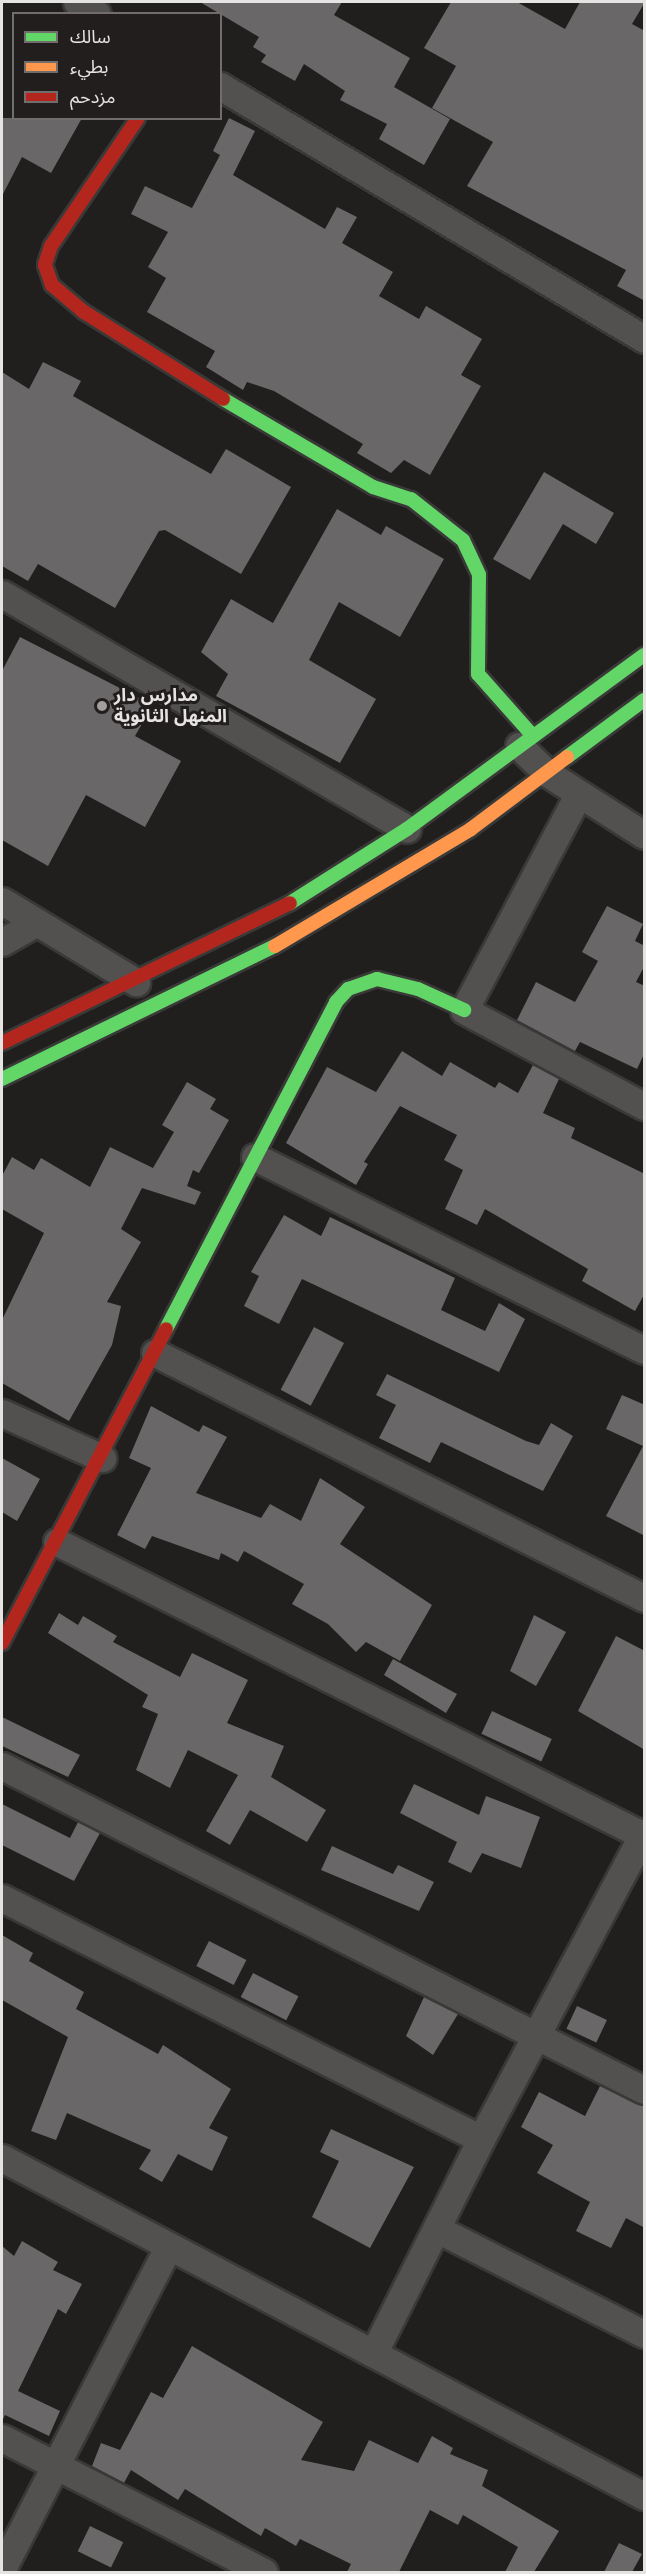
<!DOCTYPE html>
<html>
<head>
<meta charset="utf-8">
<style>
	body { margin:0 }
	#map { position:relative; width:646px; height:2574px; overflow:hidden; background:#201f1e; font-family:"Work Sans","Noto Sans Arabic",sans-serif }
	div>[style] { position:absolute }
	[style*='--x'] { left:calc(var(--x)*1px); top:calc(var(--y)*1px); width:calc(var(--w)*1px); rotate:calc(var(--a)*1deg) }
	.building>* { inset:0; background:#696767; transform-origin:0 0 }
	.roads { filter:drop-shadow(2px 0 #393938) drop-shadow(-2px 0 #393938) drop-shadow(0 2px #393938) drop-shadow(0 -2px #393938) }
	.street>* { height:27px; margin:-13.5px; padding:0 13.5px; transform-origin:13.5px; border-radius:13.5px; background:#525150 }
	.fast>* { height:14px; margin:-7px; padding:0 7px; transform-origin:7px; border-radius:7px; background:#63d668 }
	.slow>* { height:14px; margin:-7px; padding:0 7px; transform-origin:7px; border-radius:7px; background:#ff974d }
	.jam>* { height:14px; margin:-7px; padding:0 7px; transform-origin:7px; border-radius:7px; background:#b3261e }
	.dots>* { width:16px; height:16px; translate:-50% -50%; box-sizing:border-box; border:3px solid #211e1d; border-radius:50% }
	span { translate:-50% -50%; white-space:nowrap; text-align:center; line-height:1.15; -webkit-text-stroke:6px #211e1d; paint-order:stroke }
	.poi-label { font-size:18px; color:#e6e4e3; font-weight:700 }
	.left { translate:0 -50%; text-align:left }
	.frame { position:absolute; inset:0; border:3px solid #e6e4e3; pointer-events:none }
	.legend { position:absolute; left:12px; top:12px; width:210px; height:108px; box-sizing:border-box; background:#211e1d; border:2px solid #706d6c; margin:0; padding:8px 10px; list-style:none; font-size:18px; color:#e6e4e3 }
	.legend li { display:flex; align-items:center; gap:12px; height:30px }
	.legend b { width:30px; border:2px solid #706d6c }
</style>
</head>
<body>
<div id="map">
	<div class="building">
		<i style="clip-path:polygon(200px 2px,342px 2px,334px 15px,410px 58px,394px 87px,450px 119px,424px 165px,379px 139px,387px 124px,340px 100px,345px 91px,304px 64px,295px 81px,261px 62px,266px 55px,253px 47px,259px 37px)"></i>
		<i style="clip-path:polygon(451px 2px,517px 2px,565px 29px,580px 2px,645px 2px,632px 24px,645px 31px,645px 301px,617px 286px,626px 270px,467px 186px,493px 142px,432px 108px,456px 66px,424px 48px)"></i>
		<i style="clip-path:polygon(2px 118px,82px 118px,51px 173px,22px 157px,2px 196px)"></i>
		<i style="clip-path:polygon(229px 118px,255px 131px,233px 175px,325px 229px,337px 207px,357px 217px,342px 243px,393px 272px,379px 296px,419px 319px,426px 306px,482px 339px,461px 375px,481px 386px,430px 475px,404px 460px,391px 473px,357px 453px,363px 444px,274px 391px,247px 382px,243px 390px,206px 367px,215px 351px,147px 312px,166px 278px,148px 267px,168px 232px,131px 214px,145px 186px,192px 208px,220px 155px,213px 151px)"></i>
		<i style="clip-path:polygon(43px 362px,81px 381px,73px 396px,211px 474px,226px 449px,291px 487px,241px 574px,165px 530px,159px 531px,115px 608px,38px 564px,28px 581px,2px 566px,2px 372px,29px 389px)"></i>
		<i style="clip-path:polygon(544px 472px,614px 513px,596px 544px,563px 524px,530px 580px,493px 559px)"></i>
		<i style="clip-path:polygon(337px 509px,381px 535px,386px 526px,444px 559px,400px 637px,339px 602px,309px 660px,376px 699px,340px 763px,216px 696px,228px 674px,201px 652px,231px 599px,273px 623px)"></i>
		<i style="clip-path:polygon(20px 637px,153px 705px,135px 736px,181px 761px,145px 827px,86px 795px,48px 866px,2px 840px,2px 671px)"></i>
		<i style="clip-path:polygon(607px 906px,643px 924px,635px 941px,645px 946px,645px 965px,636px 982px,645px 986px,645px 1052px,637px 1069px,580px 1042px,575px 1051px,517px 1020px,536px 982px,575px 1002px,598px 961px,582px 952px)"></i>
		<i style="clip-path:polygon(402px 1051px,442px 1076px,450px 1062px,495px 1088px,499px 1082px,518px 1093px,533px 1065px,559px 1079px,543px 1113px,575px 1128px,571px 1138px,645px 1174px,645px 1293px,635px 1311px,582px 1281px,588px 1269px,485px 1209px,477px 1225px,445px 1209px,463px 1170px,444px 1160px,457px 1135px,400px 1106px,364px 1162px,368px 1164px,356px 1185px,286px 1143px,327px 1067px,376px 1092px)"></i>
		<i style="clip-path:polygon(187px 1082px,216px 1099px,210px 1109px,229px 1120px,199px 1173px,193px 1170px,187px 1186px,201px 1192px,195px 1205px,142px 1188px,121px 1229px,141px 1242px,107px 1302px,121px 1306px,112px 1345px,69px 1421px,2px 1383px,2px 1320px,44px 1233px,2px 1209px,2px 1176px,12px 1157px,34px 1170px,41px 1158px,90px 1187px,110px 1147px,153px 1168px,174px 1132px,162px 1125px)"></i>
		<i style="clip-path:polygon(284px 1215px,321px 1236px,330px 1217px,455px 1278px,441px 1310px,485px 1331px,499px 1303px,525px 1319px,499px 1372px,302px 1279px,279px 1324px,244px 1306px,259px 1276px,251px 1272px)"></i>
		<i style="left:314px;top:1327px;width:34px;height:71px;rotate:28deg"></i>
		<i style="clip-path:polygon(387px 1374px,526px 1441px,539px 1445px,551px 1423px,573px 1436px,543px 1491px,441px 1442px,430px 1463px,379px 1438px,396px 1405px,376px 1395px)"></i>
		<i style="clip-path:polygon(622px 1395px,645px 1405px,645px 1536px,606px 1516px,643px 1446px,606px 1429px)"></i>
		<i style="clip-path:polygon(151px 1406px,199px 1432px,203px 1425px,227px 1437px,196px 1493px,261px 1518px,270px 1504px,301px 1521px,320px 1478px,365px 1507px,340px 1544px,432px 1605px,400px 1661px,366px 1642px,356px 1652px,328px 1624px,292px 1604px,304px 1584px,244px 1551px,238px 1562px,221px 1553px,219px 1560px,152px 1536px,145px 1549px,117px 1535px,151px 1468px,129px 1458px)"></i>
		<i style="clip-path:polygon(2px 1458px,40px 1479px,17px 1521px,2px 1512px)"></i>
		<i style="clip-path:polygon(59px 1613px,78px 1625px,83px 1616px,117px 1636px,113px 1642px,180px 1677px,192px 1653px,248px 1680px,227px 1723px,284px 1746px,271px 1777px,326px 1810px,307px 1842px,250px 1810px,230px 1845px,206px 1831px,238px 1775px,188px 1750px,170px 1788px,136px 1770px,158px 1714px,142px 1707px,148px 1695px,48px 1633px)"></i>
		<i style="clip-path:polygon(534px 1615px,566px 1632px,536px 1686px,510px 1671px)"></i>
		<i style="clip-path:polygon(616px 1636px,645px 1651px,645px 1750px,578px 1711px)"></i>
		<i style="clip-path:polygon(393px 1659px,457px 1694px,446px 1713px,384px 1675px)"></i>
		<i style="left:492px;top:1711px;width:66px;height:25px;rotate:25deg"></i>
		<i style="clip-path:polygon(2px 1717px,80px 1755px,68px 1777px,2px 1746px)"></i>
		<i style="clip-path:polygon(414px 1784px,479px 1815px,486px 1796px,540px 1817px,521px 1868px,482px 1853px,471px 1873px,448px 1862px,457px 1842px,400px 1813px)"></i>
		<i style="clip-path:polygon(2px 1804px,70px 1838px,78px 1822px,100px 1833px,74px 1881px,2px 1845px)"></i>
		<i style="clip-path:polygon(332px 1846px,393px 1874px,398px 1865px,434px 1882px,419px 1911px,321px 1870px)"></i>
		<i style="clip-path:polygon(2px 1935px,33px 1953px,29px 1961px,84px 1992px,76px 2009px,158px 2054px,163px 2045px,231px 2089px,209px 2128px,228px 2137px,212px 2171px,178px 2154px,162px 2182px,139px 2169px,151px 2150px,67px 2113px,56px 2140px,31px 2131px,68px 2037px,2px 2000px)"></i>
		<i style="left:209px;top:1941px;width:42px;height:28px;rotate:27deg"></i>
		<i style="left:253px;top:1973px;width:51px;height:27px;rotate:27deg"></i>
		<i style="clip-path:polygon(424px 1997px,458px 2014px,433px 2055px,406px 2036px)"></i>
		<i style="left:577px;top:2006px;width:33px;height:25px;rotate:25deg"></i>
		<i style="clip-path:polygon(600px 2086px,645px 2106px,645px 2228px,626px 2218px,611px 2248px,576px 2231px,590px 2202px,537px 2173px,553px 2145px,521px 2127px,539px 2092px,585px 2116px)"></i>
		<i style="clip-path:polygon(331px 2129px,414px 2167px,370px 2248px,312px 2217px,339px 2161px,320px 2152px)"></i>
		<i style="clip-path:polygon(22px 2241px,58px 2262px,53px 2270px,82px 2284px,66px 2314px,58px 2309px,18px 2391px,60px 2411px,49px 2436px,5px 2415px,2px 2421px,2px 2246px,14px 2256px)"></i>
		<i style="clip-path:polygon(192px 2346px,323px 2422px,301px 2460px,354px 2471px,369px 2440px,418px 2463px,432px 2436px,453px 2448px,450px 2454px,488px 2470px,482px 2486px,559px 2531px,534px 2572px,505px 2572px,518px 2547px,463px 2515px,458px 2525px,430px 2510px,399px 2572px,347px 2572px,351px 2564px,300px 2539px,296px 2546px,265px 2528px,261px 2536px,185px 2489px,178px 2500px,131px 2470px,124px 2483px,92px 2466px,101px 2443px,120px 2450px,151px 2392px,163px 2398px)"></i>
		<i style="left:90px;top:2526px;width:37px;height:28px;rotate:26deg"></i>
		<i style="clip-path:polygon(619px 2543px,642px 2554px,632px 2572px,604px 2572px)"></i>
	</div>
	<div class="roads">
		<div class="street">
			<i style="--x:77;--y:2;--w:23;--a:31"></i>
			<i style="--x:220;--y:86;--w:494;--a:30.8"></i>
			<i style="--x:2;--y:594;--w:468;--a:30.1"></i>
			<i style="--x:519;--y:746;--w:39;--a:44"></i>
			<i style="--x:547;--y:773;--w:115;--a:32.6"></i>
			<i style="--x:578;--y:795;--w:243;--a:117.9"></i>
			<i style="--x:464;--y:1010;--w:204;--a:28.1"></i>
			<i style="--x:2;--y:901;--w:157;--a:31.2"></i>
			<i style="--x:2;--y:942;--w:40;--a:-29.7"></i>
			<i style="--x:255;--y:1157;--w:434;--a:26.4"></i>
			<i style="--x:155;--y:1353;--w:547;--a:26.61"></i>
			<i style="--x:2;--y:1413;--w:110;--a:24.2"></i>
			<i style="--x:57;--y:1542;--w:657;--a:26.6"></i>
			<i style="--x:2;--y:1766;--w:719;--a:26.78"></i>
			<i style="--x:2;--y:1898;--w:536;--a:26.71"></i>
			<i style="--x:2;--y:2158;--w:726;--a:27.77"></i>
			<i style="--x:437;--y:2229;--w:232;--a:26.9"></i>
			<i style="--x:374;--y:2352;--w:238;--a:-63.3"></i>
			<i style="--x:481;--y:2139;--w:347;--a:-62"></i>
			<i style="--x:2;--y:2438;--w:294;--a:27.1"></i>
			<i style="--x:2;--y:2569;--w:362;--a:-62.7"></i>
		</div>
		<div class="fast">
			<i style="--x:223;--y:399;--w:174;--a:30.4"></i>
			<i style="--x:373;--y:487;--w:40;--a:18"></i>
			<i style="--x:411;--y:499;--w:66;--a:38.3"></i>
			<i style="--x:463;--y:540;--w:38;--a:65"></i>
			<i style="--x:479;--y:575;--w:99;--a:90.6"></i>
			<i style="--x:478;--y:674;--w:83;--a:48.4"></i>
			<i style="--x:567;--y:757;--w:96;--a:-36.5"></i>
			<i style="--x:290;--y:903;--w:138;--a:-32.3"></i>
			<i style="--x:407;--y:829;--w:294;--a:-36.3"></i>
			<i style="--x:2;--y:1079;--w:304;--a:-26"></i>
			<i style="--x:166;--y:1329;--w:369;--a:-62.5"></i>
			<i style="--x:336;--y:1002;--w:18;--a:-47"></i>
			<i style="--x:348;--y:989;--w:31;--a:-19"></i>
			<i style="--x:377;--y:979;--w:42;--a:13.7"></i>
			<i style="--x:418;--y:989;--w:51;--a:24.5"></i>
		</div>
		<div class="slow">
			<i style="--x:275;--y:946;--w:228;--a:-30.8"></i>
			<i style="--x:471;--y:829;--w:120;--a:-36.9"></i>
		</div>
		<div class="jam">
			<i style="--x:138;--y:118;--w:155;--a:124.2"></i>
			<i style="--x:51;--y:246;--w:20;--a:108"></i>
			<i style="--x:45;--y:265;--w:21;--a:71"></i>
			<i style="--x:52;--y:285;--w:42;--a:40.2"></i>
			<i style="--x:84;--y:312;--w:164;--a:32"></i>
			<i style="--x:2;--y:1043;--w:320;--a:-25.9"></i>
			<i style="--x:2;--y:1643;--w:354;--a:-62.4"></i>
		</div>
	</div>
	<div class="dots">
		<i style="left:102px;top:706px;background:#a19f9e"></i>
	</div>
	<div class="poi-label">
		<span class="left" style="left:114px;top:706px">مدارس دار<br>المنهل الثانوية</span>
	</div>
	<div class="frame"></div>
	<ul class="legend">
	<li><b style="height:8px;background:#63d668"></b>سالك</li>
	<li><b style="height:8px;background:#ff974d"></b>بطيء</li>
	<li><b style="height:8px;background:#b3261e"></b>مزدحم</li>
	</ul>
</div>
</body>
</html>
